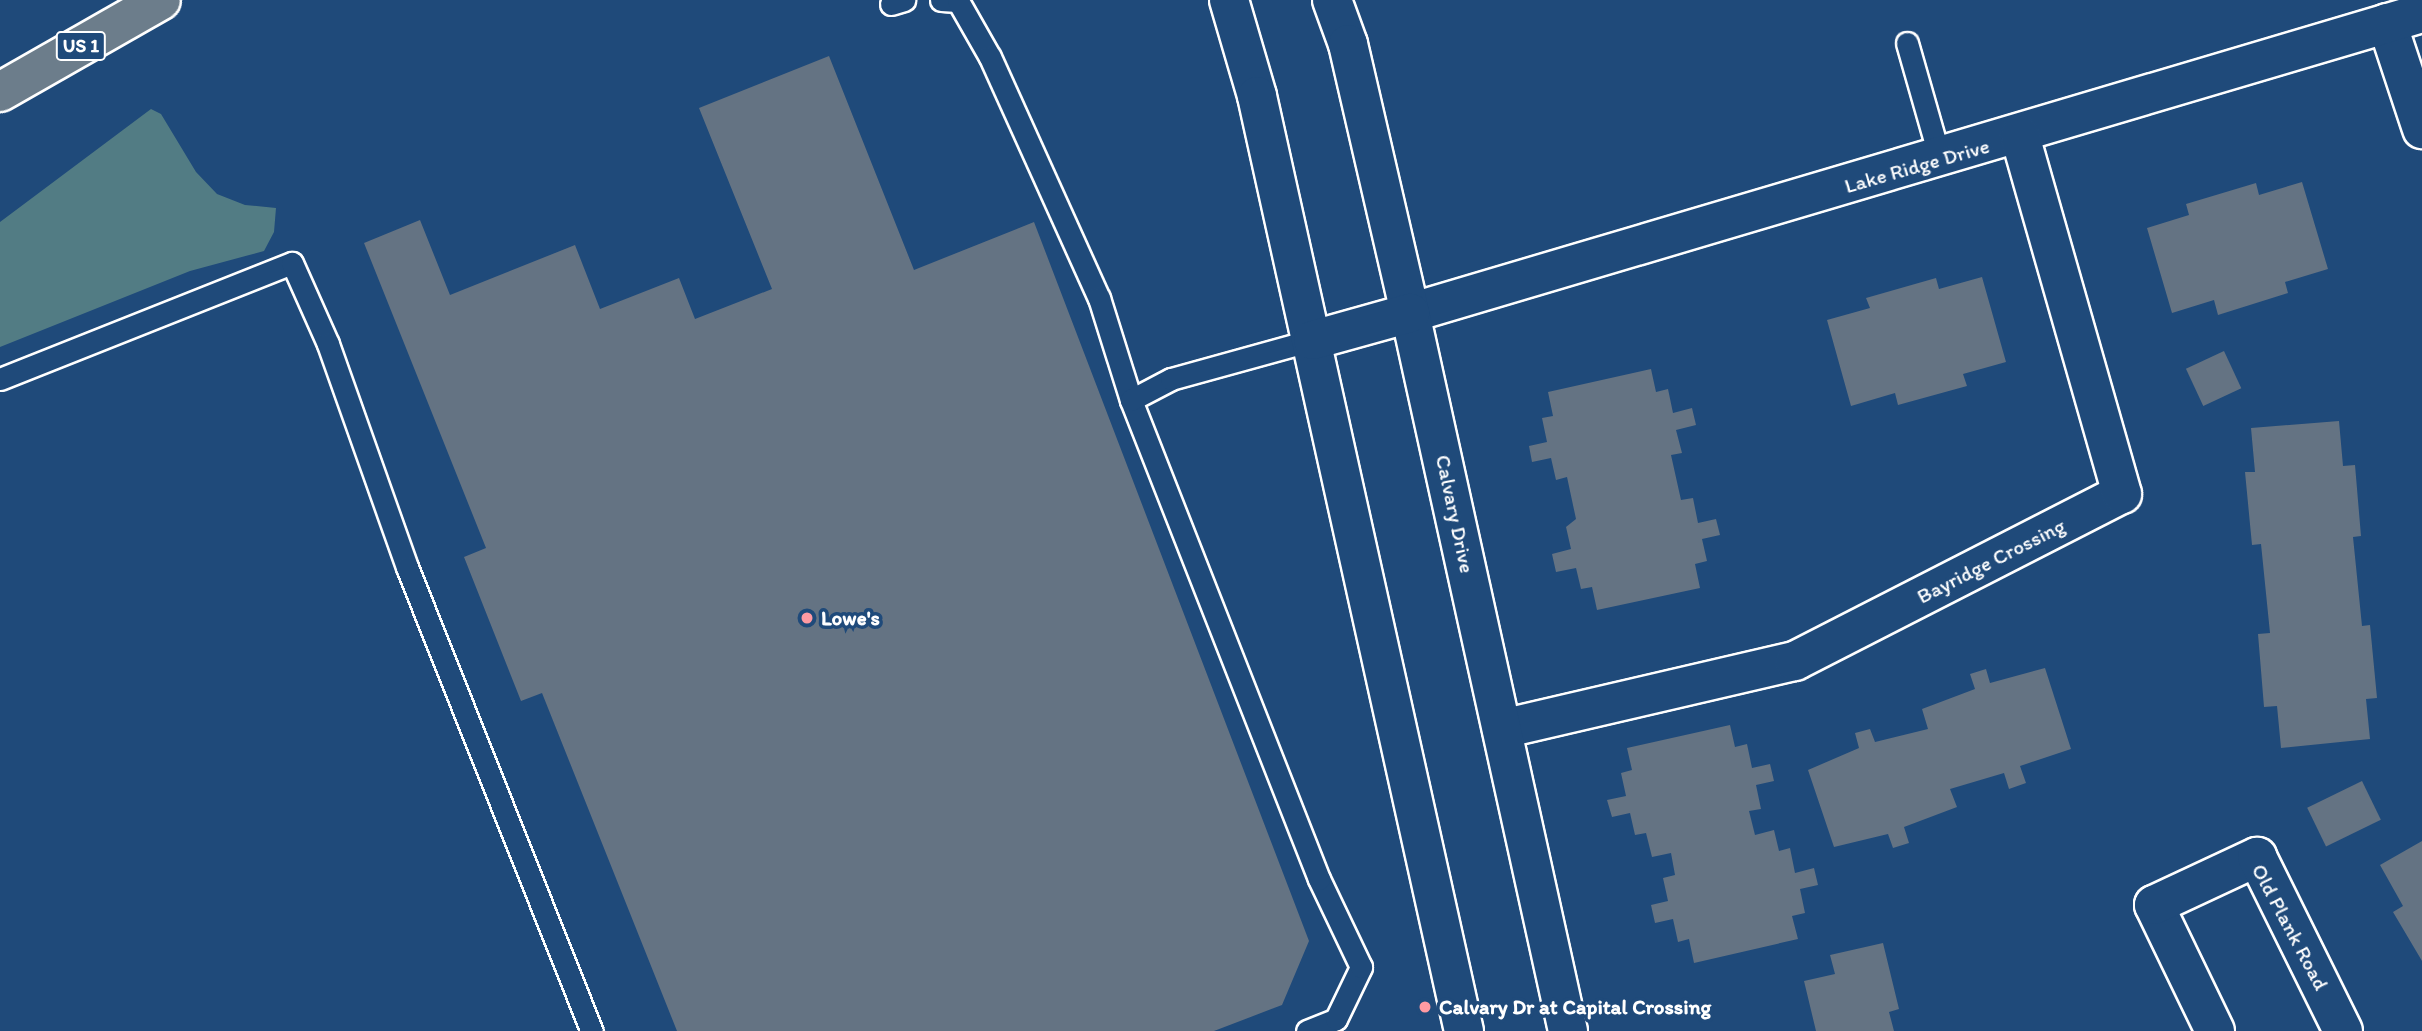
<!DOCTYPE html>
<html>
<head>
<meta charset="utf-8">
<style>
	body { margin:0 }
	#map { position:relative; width:2422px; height:1031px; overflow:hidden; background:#1f4a7a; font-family:Itim,sans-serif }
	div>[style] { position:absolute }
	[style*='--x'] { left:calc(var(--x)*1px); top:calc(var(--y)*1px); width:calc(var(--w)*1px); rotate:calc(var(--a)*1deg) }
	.green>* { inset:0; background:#527c84 }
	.building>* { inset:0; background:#647383; transform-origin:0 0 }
	.roads { filter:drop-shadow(2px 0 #fff) drop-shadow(-2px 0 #fff) drop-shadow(0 2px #fff) drop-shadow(0 -2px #fff) }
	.service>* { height:21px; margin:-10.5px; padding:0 10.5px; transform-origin:10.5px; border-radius:10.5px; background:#1f4a7a }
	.minor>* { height:38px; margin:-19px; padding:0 19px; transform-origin:19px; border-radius:19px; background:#1f4a7a }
	.tertiary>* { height:38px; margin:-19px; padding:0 19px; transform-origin:19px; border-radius:19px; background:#1f4a7a }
	.trunk>* { height:38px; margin:-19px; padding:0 19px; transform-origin:19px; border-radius:19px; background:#6c7d8b }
	.dots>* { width:19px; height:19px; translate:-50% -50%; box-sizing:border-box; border:4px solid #1f4a7a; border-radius:50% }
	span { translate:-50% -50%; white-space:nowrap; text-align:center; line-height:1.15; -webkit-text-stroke:7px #1f4a7a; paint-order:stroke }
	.shield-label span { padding:2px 5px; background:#1f4a7a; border:2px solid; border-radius:5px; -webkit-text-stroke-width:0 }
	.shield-label { font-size:19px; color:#fff; font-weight:700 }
	.street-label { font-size:21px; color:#fff }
	.poi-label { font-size:21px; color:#fff; font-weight:700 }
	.left { translate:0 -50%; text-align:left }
</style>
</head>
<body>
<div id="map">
	<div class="green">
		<i style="clip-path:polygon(151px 109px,161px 114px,196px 172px,217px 194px,245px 205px,276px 208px,274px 232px,264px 251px,190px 271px,0 347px,0 222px)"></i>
	</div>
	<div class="building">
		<i style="clip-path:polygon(829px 56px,914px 270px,1034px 222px,1309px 941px,1282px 1005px,1214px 1031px,677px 1031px,542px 693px,521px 701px,464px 557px,486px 548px,364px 243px,420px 220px,450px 295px,575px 245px,600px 309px,679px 278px,695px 319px,772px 289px,699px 108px)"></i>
		<i style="clip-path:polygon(2302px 182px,2328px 269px,2285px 282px,2288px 293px,2218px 315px,2214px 300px,2172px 313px,2147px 228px,2189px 215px,2186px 204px,2256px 183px,2259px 195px)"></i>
		<i style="clip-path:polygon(1982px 277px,2006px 362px,1963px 374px,1967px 386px,1898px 405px,1895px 393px,1851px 406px,1827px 320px,1870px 308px,1866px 298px,1936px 278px,1939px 289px)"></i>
		<i style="left:2224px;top:351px;width:41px;height:42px;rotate:65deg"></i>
		<i style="clip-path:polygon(1651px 369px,1656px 392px,1668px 389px,1673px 413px,1692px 408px,1696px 425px,1676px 430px,1682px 453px,1671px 455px,1681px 500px,1693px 498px,1698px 523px,1716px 519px,1720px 535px,1702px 539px,1707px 561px,1695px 564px,1700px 588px,1597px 610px,1592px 587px,1581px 589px,1576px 568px,1556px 572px,1552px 554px,1571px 549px,1566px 527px,1576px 519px,1567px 477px,1556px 480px,1551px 458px,1532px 462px,1529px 446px,1547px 442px,1542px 418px,1553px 416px,1548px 392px)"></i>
		<i style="clip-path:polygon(2339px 421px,2343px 466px,2355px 465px,2361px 536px,2353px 537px,2362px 626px,2370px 625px,2377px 698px,2366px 699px,2370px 739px,2281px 748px,2277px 706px,2264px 707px,2258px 634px,2270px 633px,2261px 544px,2252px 545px,2245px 472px,2255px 472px,2251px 428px)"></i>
		<i style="clip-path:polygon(2045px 668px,2071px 749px,2020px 766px,2026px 783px,2009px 789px,2004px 773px,1950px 789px,1957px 807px,1904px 827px,1909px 843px,1893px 848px,1888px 834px,1834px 847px,1808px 770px,1859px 748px,1855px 733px,1870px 729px,1875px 742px,1928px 729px,1922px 709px,1975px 689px,1970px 674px,1986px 669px,1990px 683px)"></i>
		<i style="clip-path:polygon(1730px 725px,1735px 747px,1747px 744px,1752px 768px,1770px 764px,1774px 781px,1756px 785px,1761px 809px,1749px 811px,1755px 835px,1774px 830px,1779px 851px,1790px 848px,1795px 873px,1814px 868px,1818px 885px,1800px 889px,1805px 913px,1792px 916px,1798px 939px,1694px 963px,1689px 939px,1678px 942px,1673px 919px,1655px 923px,1651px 905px,1668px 901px,1663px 878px,1675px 875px,1671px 853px,1652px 857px,1646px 833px,1635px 835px,1630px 813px,1612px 817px,1607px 800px,1626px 796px,1621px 773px,1632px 770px,1627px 748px)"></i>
		<i style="left:2362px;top:781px;width:43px;height:61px;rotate:64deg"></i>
		<i style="clip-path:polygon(2422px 841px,2422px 961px,2393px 912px,2403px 906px,2380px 865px)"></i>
		<i style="clip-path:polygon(1883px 943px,1899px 1009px,1889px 1012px,1894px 1031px,1816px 1031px,1804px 981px,1835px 974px,1830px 955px)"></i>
	</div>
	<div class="roads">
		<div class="service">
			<i style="--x:941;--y:0;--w:17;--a:3"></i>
			<i style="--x:958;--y:1;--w:64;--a:60.3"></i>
			<i style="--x:990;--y:57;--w:265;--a:65.7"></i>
			<i style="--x:1099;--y:298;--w:107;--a:72.6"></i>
			<i style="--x:891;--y:4;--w:14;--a:-17"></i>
			<i style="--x:1907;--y:43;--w:121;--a:74.1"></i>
			<i style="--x:0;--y:379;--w:314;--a:-21.7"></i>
			<i style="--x:292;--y:263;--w:89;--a:66"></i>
			<i style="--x:328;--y:344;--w:237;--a:70.5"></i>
			<i style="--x:407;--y:567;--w:500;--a:68.3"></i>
			<i style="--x:1307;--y:1031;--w:31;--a:-22"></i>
			<i style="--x:1336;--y:1019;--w:58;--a:-64.3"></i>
			<i style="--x:1361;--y:967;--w:98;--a:-115.5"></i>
			<i style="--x:1319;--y:879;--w:515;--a:-111.43"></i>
			<i style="--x:1131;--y:400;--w:45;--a:-27.7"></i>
			<i style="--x:1171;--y:379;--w:147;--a:-15.4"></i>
		</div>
		<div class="minor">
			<i style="--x:2387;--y:23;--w:112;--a:71.7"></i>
			<i style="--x:1410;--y:313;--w:1056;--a:-16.51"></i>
			<i style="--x:1502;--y:729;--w:301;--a:-13.1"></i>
			<i style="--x:1795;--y:661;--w:367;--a:-27.1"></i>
			<i style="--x:2122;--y:494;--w:373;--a:-105.9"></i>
			<i style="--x:2215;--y:1031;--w:140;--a:-115.8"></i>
			<i style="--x:2154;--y:905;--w:114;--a:-25"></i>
			<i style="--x:2257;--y:857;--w:194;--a:63.7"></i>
		</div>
		<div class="tertiary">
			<i style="--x:1229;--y:0;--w:100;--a:73.7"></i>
			<i style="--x:1257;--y:96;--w:958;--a:77.52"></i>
			<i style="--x:1332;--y:0;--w:47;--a:70"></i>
			<i style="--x:1348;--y:44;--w:276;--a:77"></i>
			<i style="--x:1410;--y:313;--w:735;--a:77.59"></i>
			<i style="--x:1313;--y:340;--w:101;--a:-15.6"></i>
		</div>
		<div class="trunk">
			<i style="--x:0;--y:92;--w:185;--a:-29.7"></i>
		</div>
	</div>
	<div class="dots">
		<i style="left:807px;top:618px;background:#ff9aa2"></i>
		<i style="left:1425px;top:1007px;background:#ff9aa2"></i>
	</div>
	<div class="shield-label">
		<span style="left:81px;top:46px">US 1</span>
	</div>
	<div class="street-label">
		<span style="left:1917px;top:166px;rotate:-16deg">Lake Ridge Drive</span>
		<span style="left:1455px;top:514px;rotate:78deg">Calvary Drive</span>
		<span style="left:1991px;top:561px;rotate:-27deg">Bayridge Crossing</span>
		<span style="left:2290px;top:927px;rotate:62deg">Old Plank Road</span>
	</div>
	<div class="poi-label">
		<span class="left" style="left:821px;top:618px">Lowe's</span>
		<span class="left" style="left:1439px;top:1007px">Calvary Dr at Capital Crossing</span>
	</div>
</div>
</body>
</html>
